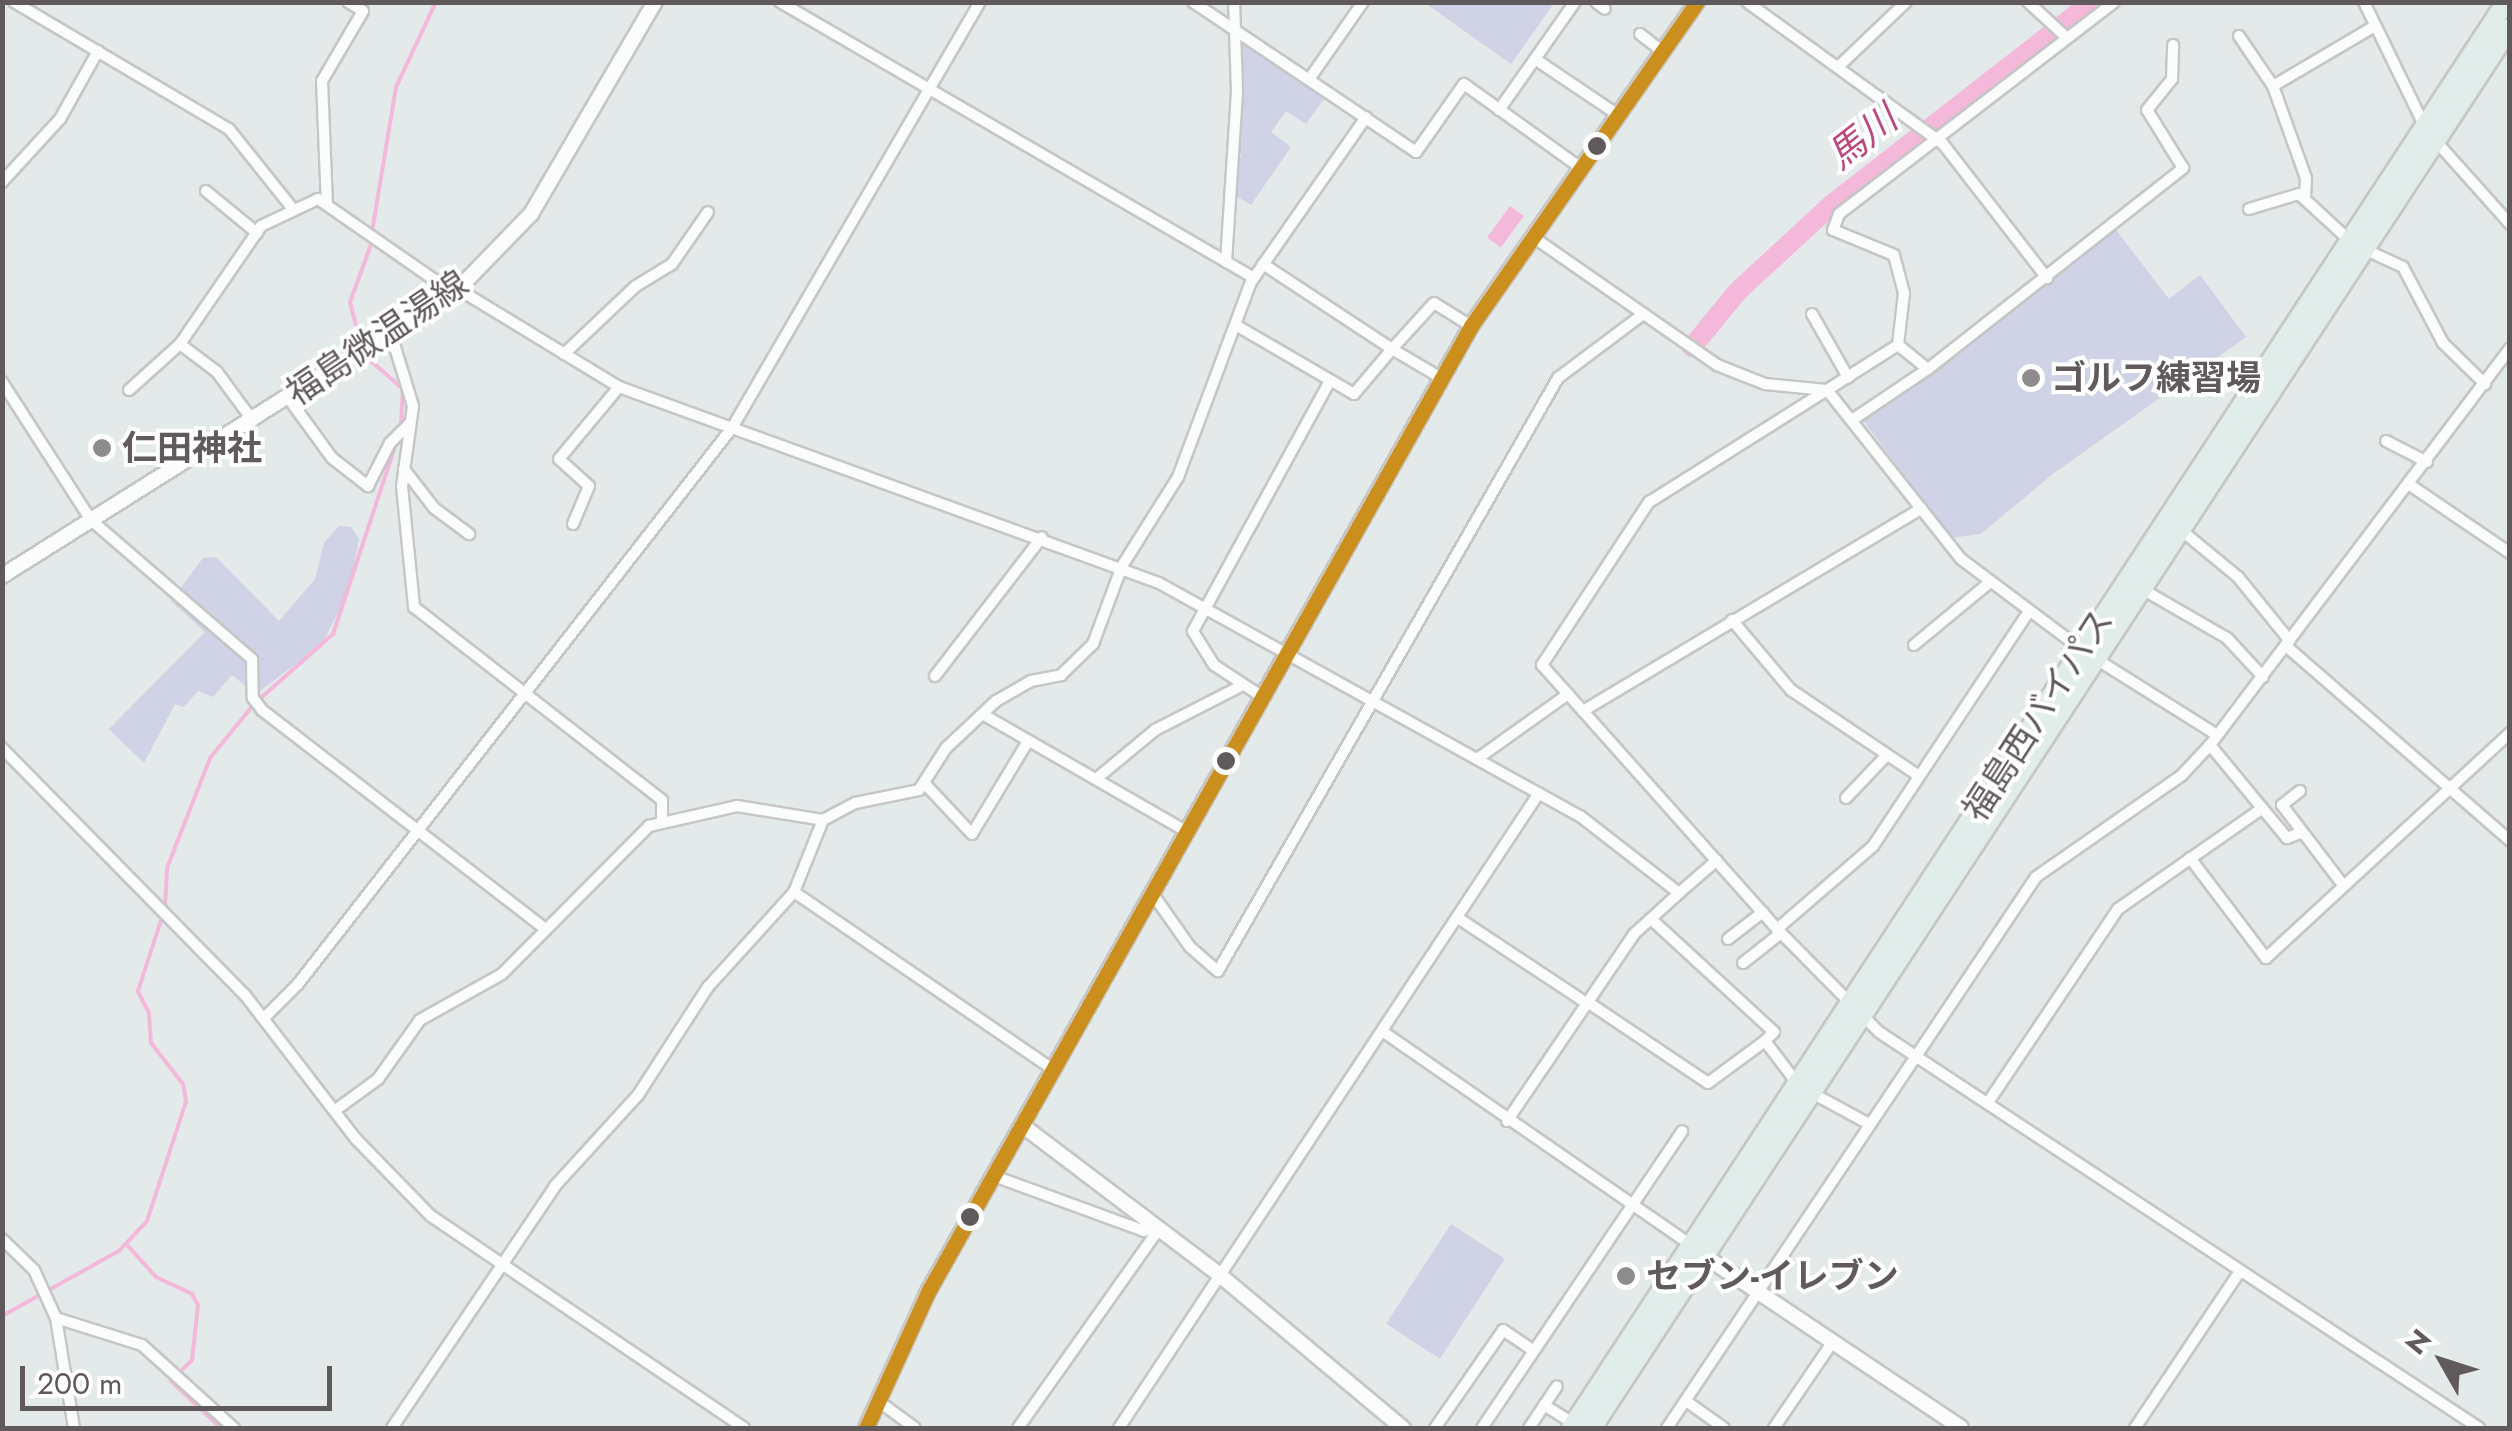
<!DOCTYPE html>
<html>
<head>
<meta charset="utf-8">
<style>
	body { margin:0 }
	#map { position:relative; width:2512px; height:1431px; overflow:hidden; background:#e4e9e9; font-family:Jost,"Noto Sans JP",sans-serif }
	div>[style] { position:absolute }
	[style*='--x'] { left:calc(var(--x)*1px); top:calc(var(--y)*1px); width:calc(var(--w)*1px); rotate:calc(var(--a)*1deg) }
	.green>* { inset:0; background:#d0d2e6; transform-origin:0 0 }
	.water>* { inset:0; background:#f3b8da; transform-origin:0 0 }
	.stream>* { height:4px; margin:-2px; padding:0 2px; transform-origin:2px; border-radius:2px; background:#f3b8da }
	.river>* { height:20px; margin:-10px; padding:0 10px; transform-origin:10px; border-radius:10px; background:#f3b8da }
	.roads { filter:drop-shadow(2px 0 #c6c6c7) drop-shadow(-2px 0 #c6c6c7) drop-shadow(0 2px #c6c6c7) drop-shadow(0 -2px #c6c6c7) }
	.street>* { height:10px; margin:-5px; padding:0 5px; transform-origin:5px; border-radius:5px; background:#fbfcfc }
	.secondary>* { height:14px; margin:-7px; padding:0 7px; transform-origin:7px; border-radius:7px; background:#fbfcfc }
	.highway>* { height:18px; margin:-9px; padding:0 9px; transform-origin:9px; border-radius:9px; background:#e0edea }
	.bus-1>* { height:15px; margin:-7.5px; padding:0 7.5px; transform-origin:7.5px; border-radius:7.5px; background:#ca8f1c }
	.dots>* { width:28px; height:28px; translate:-50% -50%; box-sizing:border-box; border:5px solid #fff; border-radius:50% }
	span { translate:-50% -50%; white-space:nowrap; text-align:center; line-height:1.15; -webkit-text-stroke:8px #fff; paint-order:stroke }
	.street-label { font-size:35px; color:#615a5d }
	.poi-label { font-size:35px; color:#615a5d; font-weight:700 }
	.left { translate:0 -50%; text-align:left }
	.water-label { font-size:38px; color:#bc487f; font-style:italic }
	.frame { position:absolute; inset:0; border:5px solid #615a5d; pointer-events:none }
	.north { position:absolute; left:2392px; top:1311px; width:100px; height:100px; -webkit-text-stroke:8px #fff; paint-order:stroke; rotate:309deg; font-size:28px; font-weight:700; line-height:40px; text-align:center; color:#615a5d }
	.north::after { content:''; display:block; margin:auto; width:35px; height:45px; background:#615a5d; clip-path:polygon(50% 0,100% 100%,50% 72%,0 100%) }
	.scale { position:absolute; left:20px; top:1366px; width:312px; height:45px; box-sizing:border-box; border:5px solid #615a5d; border-top:0; padding-left:12px; font-size:30px; line-height:35px; white-space:nowrap; color:#615a5d; -webkit-text-stroke:8px #fff; paint-order:stroke }
</style>
</head>
<body>
<div id="map">
	<div class="green">
		<i style="clip-path:polygon(1425px 3px,1554px 2px,1554px 3px,1511px 64px)"></i>
		<i style="clip-path:polygon(1243px 42px,1324px 99px,1306px 124px,1286px 111px,1271px 132px,1291px 147px,1251px 205px,1231px 193px,1241px 155px,1235px 140px)"></i>
		<i style="clip-path:polygon(2116px 230px,2169px 299px,2200px 275px,2246px 337px,2054px 473px,1981px 534px,1950px 538px,1863px 420px)"></i>
		<i style="clip-path:polygon(339px 526px,351px 527px,359px 539px,349px 591px,322px 644px,256px 694px,232px 675px,213px 697px,198px 691px,184px 707px,175px 704px,144px 763px,109px 729px,205px 632px,171px 601px,203px 558px,216px 557px,279px 621px,315px 579px,324px 543px)"></i>
		<i style="left:1451px;top:1224px;width:64px;height:119px;rotate:33deg"></i>
	</div>
	<div class="water">
		<i style="left:1510px;top:206px;width:17px;height:39px;rotate:36deg"></i>
	</div>
	<div class="stream">
		<i style="--x:372;--y:232;--w:147;--a:-80.6"></i>
		<i style="--x:396;--y:87;--w:94;--a:-64.8"></i>
		<i style="--x:361;--y:346;--w:45;--a:-104"></i>
		<i style="--x:350;--y:302;--w:64;--a:-69.9"></i>
		<i style="--x:364;--y:355;--w:52;--a:41.1"></i>
		<i style="--x:403;--y:389;--w:38;--a:93"></i>
		<i style="--x:165;--y:908;--w:40;--a:-87.1"></i>
		<i style="--x:167;--y:868;--w:118;--a:-68.6"></i>
		<i style="--x:210;--y:758;--w:70;--a:-50.8"></i>
		<i style="--x:254;--y:704;--w:106;--a:-41.5"></i>
		<i style="--x:333;--y:634;--w:204;--a:-71.7"></i>
		<i style="--x:128;--y:1246;--w:42;--a:47.9"></i>
		<i style="--x:156;--y:1277;--w:40;--a:25"></i>
		<i style="--x:192;--y:1294;--w:13;--a:61"></i>
		<i style="--x:198;--y:1305;--w:55;--a:96.2"></i>
		<i style="--x:192;--y:1360;--w:30;--a:135"></i>
		<i style="--x:171;--y:1381;--w:69;--a:43.2"></i>
		<i style="--x:2;--y:1316;--w:134;--a:-29.1"></i>
		<i style="--x:119;--y:1251;--w:41;--a:-47"></i>
		<i style="--x:147;--y:1221;--w:125;--a:-71.9"></i>
		<i style="--x:186;--y:1102;--w:18;--a:-99"></i>
		<i style="--x:183;--y:1084;--w:52;--a:-128"></i>
		<i style="--x:151;--y:1043;--w:30;--a:-94"></i>
		<i style="--x:149;--y:1013;--w:25;--a:-117"></i>
		<i style="--x:138;--y:991;--w:78;--a:-72"></i>
	</div>
	<div class="river">
		<i style="--x:1692;--y:347;--w:72;--a:-50.6"></i>
		<i style="--x:1738;--y:291;--w:125;--a:-42.7"></i>
		<i style="--x:1830;--y:206;--w:332;--a:-37.9"></i>
	</div>
	<div class="roads">
		<div class="street">
			<i style="--x:14;--y:2;--w:250;--a:30.6"></i>
			<i style="--x:229;--y:129;--w:101;--a:51.4"></i>
			<i style="--x:780;--y:2;--w:548;--a:30.21"></i>
			<i style="--x:1193;--y:2;--w:269;--a:33.9"></i>
			<i style="--x:1416;--y:152;--w:83;--a:-54.8"></i>
			<i style="--x:1464;--y:84;--w:144;--a:35.7"></i>
			<i style="--x:1596;--y:2;--w:11;--a:38"></i>
			<i style="--x:1747;--y:2;--w:242;--a:35.9"></i>
			<i style="--x:1943;--y:144;--w:170;--a:52.2"></i>
			<i style="--x:2028;--y:2;--w:52;--a:42.6"></i>
			<i style="--x:2364;--y:2;--w:137;--a:64"></i>
			<i style="--x:1640;--y:34;--w:29;--a:38"></i>
			<i style="--x:2239;--y:36;--w:60;--a:55.8"></i>
			<i style="--x:2273;--y:86;--w:118;--a:-30.5"></i>
			<i style="--x:1535;--y:59;--w:100;--a:34"></i>
			<i style="--x:1838;--y:67;--w:94;--a:-43.7"></i>
			<i style="--x:1310;--y:78;--w:93;--a:-55.1"></i>
			<i style="--x:2273;--y:86;--w:98;--a:70.3"></i>
			<i style="--x:2306;--y:178;--w:18;--a:93"></i>
			<i style="--x:1499;--y:110;--w:132;--a:-54.9"></i>
			<i style="--x:2434;--y:139;--w:114;--a:48.2"></i>
			<i style="--x:2;--y:182;--w:86;--a:-47.4"></i>
			<i style="--x:60;--y:119;--w:78;--a:-60.8"></i>
			<i style="--x:206;--y:191;--w:66;--a:39.5"></i>
			<i style="--x:327;--y:205;--w:124;--a:-92.3"></i>
			<i style="--x:322;--y:81;--w:81;--a:-59.6"></i>
			<i style="--x:363;--y:11;--w:17;--a:-149"></i>
			<i style="--x:2249;--y:209;--w:52;--a:-16.7"></i>
			<i style="--x:2299;--y:194;--w:67;--a:42.6"></i>
			<i style="--x:1533;--y:237;--w:224;--a:34.8"></i>
			<i style="--x:1717;--y:365;--w:52;--a:21.6"></i>
			<i style="--x:1765;--y:384;--w:62;--a:5.5"></i>
			<i style="--x:1827;--y:390;--w:84;--a:-32.4"></i>
			<i style="--x:1898;--y:345;--w:52;--a:-83.4"></i>
			<i style="--x:1904;--y:293;--w:39;--a:-105"></i>
			<i style="--x:1894;--y:255;--w:66;--a:-157.7"></i>
			<i style="--x:1833;--y:230;--w:17;--a:-69"></i>
			<i style="--x:1839;--y:214;--w:347;--a:-37.6"></i>
			<i style="--x:2364;--y:249;--w:43;--a:24.8"></i>
			<i style="--x:2403;--y:267;--w:86;--a:62.2"></i>
			<i style="--x:2443;--y:343;--w:59;--a:44.3"></i>
			<i style="--x:1226;--y:262;--w:171;--a:-86.3"></i>
			<i style="--x:1237;--y:91;--w:89;--a:-91.9"></i>
			<i style="--x:1263;--y:264;--w:154;--a:33.4"></i>
			<i style="--x:1392;--y:349;--w:62;--a:-47.6"></i>
			<i style="--x:1434;--y:303;--w:44;--a:31.9"></i>
			<i style="--x:458;--y:289;--w:188;--a:31.3"></i>
			<i style="--x:619;--y:387;--w:574;--a:19.95"></i>
			<i style="--x:1159;--y:583;--w:481;--a:29"></i>
			<i style="--x:1580;--y:816;--w:125;--a:37.9"></i>
			<i style="--x:1679;--y:893;--w:50;--a:-41"></i>
			<i style="--x:1812;--y:314;--w:73;--a:60.3"></i>
			<i style="--x:1239;--y:327;--w:133;--a:30.2"></i>
			<i style="--x:1354;--y:394;--w:59;--a:-49.8"></i>
			<i style="--x:1392;--y:349;--w:57;--a:30.6"></i>
			<i style="--x:391;--y:334;--w:75;--a:73"></i>
			<i style="--x:413;--y:406;--w:81;--a:97.8"></i>
			<i style="--x:402;--y:486;--w:122;--a:84.3"></i>
			<i style="--x:414;--y:607;--w:314;--a:37.9"></i>
			<i style="--x:662;--y:800;--w:19;--a:90"></i>
			<i style="--x:180;--y:344;--w:46;--a:37.1"></i>
			<i style="--x:217;--y:372;--w:61;--a:53.7"></i>
			<i style="--x:1898;--y:345;--w:38;--a:39"></i>
			<i style="--x:564;--y:354;--w:99;--a:-43.4"></i>
			<i style="--x:636;--y:286;--w:42;--a:-31.4"></i>
			<i style="--x:672;--y:264;--w:63;--a:-55.3"></i>
			<i style="--x:2;--y:382;--w:164;--a:57.2"></i>
			<i style="--x:91;--y:520;--w:213;--a:40.8"></i>
			<i style="--x:252;--y:659;--w:39;--a:89"></i>
			<i style="--x:253;--y:698;--w:15;--a:53"></i>
			<i style="--x:262;--y:710;--w:356;--a:37.7"></i>
			<i style="--x:129;--y:390;--w:69;--a:-42"></i>
			<i style="--x:180;--y:344;--w:143;--a:-55.5"></i>
			<i style="--x:261;--y:226;--w:63;--a:-25.3"></i>
			<i style="--x:318;--y:199;--w:165;--a:34.8"></i>
			<i style="--x:289;--y:399;--w:73;--a:53.9"></i>
			<i style="--x:332;--y:458;--w:46;--a:37.9"></i>
			<i style="--x:368;--y:486;--w:48;--a:-62.9"></i>
			<i style="--x:390;--y:443;--w:28;--a:-45"></i>
			<i style="--x:1852;--y:420;--w:92;--a:-33.9"></i>
			<i style="--x:1928;--y:369;--w:325;--a:-38.2"></i>
			<i style="--x:2183;--y:168;--w:68;--a:-121.8"></i>
			<i style="--x:2147;--y:110;--w:40;--a:-51"></i>
			<i style="--x:2172;--y:79;--w:34;--a:-88"></i>
			<i style="--x:2386;--y:441;--w:46;--a:27.1"></i>
			<i style="--x:404;--y:469;--w:49;--a:52.4"></i>
			<i style="--x:434;--y:508;--w:44;--a:36.6"></i>
			<i style="--x:2410;--y:485;--w:121;--a:34.2"></i>
			<i style="--x:573;--y:524;--w:41;--a:-67.2"></i>
			<i style="--x:589;--y:486;--w:40;--a:-138"></i>
			<i style="--x:559;--y:459;--w:94;--a:-50.2"></i>
			<i style="--x:2181;--y:530;--w:74;--a:39.5"></i>
			<i style="--x:2238;--y:577;--w:82;--a:50.9"></i>
			<i style="--x:2142;--y:589;--w:98;--a:30"></i>
			<i style="--x:2227;--y:638;--w:53;--a:47.3"></i>
			<i style="--x:1732;--y:620;--w:92;--a:49.9"></i>
			<i style="--x:1791;--y:690;--w:154;--a:33.9"></i>
			<i style="--x:1914;--y:645;--w:97;--a:-39.6"></i>
			<i style="--x:2286;--y:646;--w:297;--a:41"></i>
			<i style="--x:2081;--y:649;--w:150;--a:-143.1"></i>
			<i style="--x:1961;--y:559;--w:216;--a:-128.4"></i>
			<i style="--x:1827;--y:390;--w:210;--a:147.8"></i>
			<i style="--x:1649;--y:502;--w:195;--a:123.3"></i>
			<i style="--x:1542;--y:665;--w:353;--a:48.3"></i>
			<i style="--x:1777;--y:929;--w:145;--a:45.3"></i>
			<i style="--x:1879;--y:1032;--w:719;--a:33.42"></i>
			<i style="--x:2096;--y:659;--w:143;--a:32.1"></i>
			<i style="--x:935;--y:676;--w:175;--a:-52.4"></i>
			<i style="--x:1261;--y:696;--w:56;--a:-146.6"></i>
			<i style="--x:1214;--y:665;--w:40;--a:-122"></i>
			<i style="--x:1193;--y:631;--w:285;--a:-61.3"></i>
			<i style="--x:1583;--y:711;--w:394;--a:-30.9"></i>
			<i style="--x:984;--y:715;--w:233;--a:29.9"></i>
			<i style="--x:2210;--y:745;--w:121;--a:50.4"></i>
			<i style="--x:2287;--y:838;--w:14;--a:-21"></i>
			<i style="--x:2;--y:748;--w:346;--a:45.5"></i>
			<i style="--x:245;--y:995;--w:182;--a:52.4"></i>
			<i style="--x:356;--y:1139;--w:107;--a:45.8"></i>
			<i style="--x:431;--y:1216;--w:378;--a:34.1"></i>
			<i style="--x:1477;--y:759;--w:112;--a:-35.5"></i>
			<i style="--x:1096;--y:779;--w:77;--a:-39.7"></i>
			<i style="--x:1155;--y:730;--w:99;--a:-27.1"></i>
			<i style="--x:926;--y:785;--w:67;--a:46.8"></i>
			<i style="--x:972;--y:834;--w:109;--a:-58.9"></i>
			<i style="--x:2300;--y:791;--w:23;--a:142"></i>
			<i style="--x:2282;--y:805;--w:101;--a:52.7"></i>
			<i style="--x:1846;--y:798;--w:59;--a:-46.4"></i>
			<i style="--x:2190;--y:858;--w:126;--a:52.8"></i>
			<i style="--x:2266;--y:958;--w:332;--a:-42.7"></i>
			<i style="--x:794;--y:892;--w:315;--a:34.4"></i>
			<i style="--x:1152;--y:893;--w:66;--a:54.9"></i>
			<i style="--x:1190;--y:947;--w:37;--a:41"></i>
			<i style="--x:1218;--y:971;--w:684;--a:-60.17"></i>
			<i style="--x:1558;--y:378;--w:105;--a:-36.9"></i>
			<i style="--x:1458;--y:918;--w:156;--a:33.5"></i>
			<i style="--x:1651;--y:919;--w:167;--a:42.6"></i>
			<i style="--x:1774;--y:1032;--w:13;--a:135"></i>
			<i style="--x:1765;--y:1041;--w:53;--a:52.7"></i>
			<i style="--x:1777;--y:929;--w:127;--a:-40.8"></i>
			<i style="--x:1873;--y:846;--w:282;--a:-56.4"></i>
			<i style="--x:1728;--y:939;--w:44;--a:-37.6"></i>
			<i style="--x:1743;--y:963;--w:48;--a:-38.3"></i>
			<i style="--x:1589;--y:1003;--w:143;--a:33.9"></i>
			<i style="--x:1708;--y:1083;--w:71;--a:-36.4"></i>
			<i style="--x:265;--y:1017;--w:47;--a:-45"></i>
			<i style="--x:298;--y:984;--w:705;--a:-52.03"></i>
			<i style="--x:732;--y:428;--w:493;--a:-59.8"></i>
			<i style="--x:1382;--y:1031;--w:377;--a:34.7"></i>
			<i style="--x:1812;--y:1093;--w:65;--a:28.5"></i>
			<i style="--x:1989;--y:1101;--w:231;--a:-56.1"></i>
			<i style="--x:2118;--y:909;--w:173;--a:-34.9"></i>
			<i style="--x:337;--y:1109;--w:51;--a:-36.2"></i>
			<i style="--x:378;--y:1079;--w:72;--a:-54.6"></i>
			<i style="--x:420;--y:1020;--w:94;--a:-29.3"></i>
			<i style="--x:502;--y:974;--w:209;--a:-45.2"></i>
			<i style="--x:649;--y:826;--w:90;--a:-12.8"></i>
			<i style="--x:737;--y:806;--w:87;--a:9.2"></i>
			<i style="--x:1507;--y:1121;--w:226;--a:-55.8"></i>
			<i style="--x:1634;--y:934;--w:61;--a:-42.3"></i>
			<i style="--x:994;--y:1176;--w:160;--a:20.1"></i>
			<i style="--x:1144;--y:1231;--w:13;--a:-18"></i>
			<i style="--x:2;--y:1239;--w:45;--a:44.1"></i>
			<i style="--x:34;--y:1270;--w:53;--a:65.4"></i>
			<i style="--x:56;--y:1318;--w:111;--a:80.7"></i>
			<i style="--x:56;--y:1318;--w:90;--a:17.4"></i>
			<i style="--x:142;--y:1345;--w:124;--a:42.1"></i>
			<i style="--x:877;--y:1400;--w:47;--a:36.4"></i>
			<i style="--x:1686;--y:1401;--w:47;--a:35.4"></i>
			<i style="--x:1544;--y:1405;--w:36;--a:32"></i>
			<i style="--x:392;--y:1428;--w:292;--a:-56"></i>
			<i style="--x:555;--y:1186;--w:123;--a:-47.6"></i>
			<i style="--x:638;--y:1095;--w:129;--a:-57.1"></i>
			<i style="--x:708;--y:987;--w:128;--a:-47.8"></i>
			<i style="--x:794;--y:892;--w:78;--a:-68.1"></i>
			<i style="--x:823;--y:820;--w:36;--a:-28"></i>
			<i style="--x:855;--y:803;--w:65;--a:-11.5"></i>
			<i style="--x:919;--y:790;--w:50;--a:-57.3"></i>
			<i style="--x:946;--y:748;--w:69;--a:-43.2"></i>
			<i style="--x:996;--y:701;--w:40;--a:-29.7"></i>
			<i style="--x:1031;--y:681;--w:31;--a:-11"></i>
			<i style="--x:1061;--y:675;--w:45;--a:-44.1"></i>
			<i style="--x:1093;--y:644;--w:83;--a:-69.6"></i>
			<i style="--x:1122;--y:566;--w:105;--a:-57.8"></i>
			<i style="--x:1178;--y:477;--w:208;--a:-69.5"></i>
			<i style="--x:1251;--y:282;--w:201;--a:-55.1"></i>
			<i style="--x:1018;--y:1428;--w:244;--a:-54.7"></i>
			<i style="--x:1119;--y:1428;--w:761;--a:-56.52"></i>
			<i style="--x:1435;--y:1428;--w:119;--a:-55.2"></i>
			<i style="--x:1503;--y:1330;--w:36;--a:34"></i>
			<i style="--x:1482;--y:1428;--w:358;--a:-56"></i>
			<i style="--x:1529;--y:1428;--w:50;--a:-56.3"></i>
			<i style="--x:1667;--y:1428;--w:663;--a:-56.19"></i>
			<i style="--x:2036;--y:877;--w:178;--a:-34.9"></i>
			<i style="--x:2182;--y:775;--w:41;--a:-47"></i>
			<i style="--x:2210;--y:745;--w:497;--a:-52.9"></i>
			<i style="--x:1774;--y:1428;--w:103;--a:-55.7"></i>
			<i style="--x:2135;--y:1428;--w:189;--a:-56.2"></i>
		</div>
		<div class="secondary">
			<i style="--x:2;--y:576;--w:539;--a:-32.19"></i>
			<i style="--x:458;--y:289;--w:105;--a:-45.8"></i>
			<i style="--x:531;--y:214;--w:246;--a:-59.7"></i>
			<i style="--x:1023;--y:1126;--w:248;--a:37.1"></i>
			<i style="--x:1221;--y:1276;--w:237;--a:39.9"></i>
			<i style="--x:1700;--y:1253;--w:314;--a:33.8"></i>
			<i style="--x:866;--y:1428;--w:152;--a:-65.5"></i>
			<i style="--x:929;--y:1290;--w:1106;--a:-60.65"></i>
			<i style="--x:1471;--y:326;--w:395;--a:-55.1"></i>
		</div>
		<div class="highway">
			<i style="--x:1571;--y:1428;--w:1705;--a:-56.75"></i>
			<i style="--x:1592;--y:1428;--w:1674;--a:-56.75"></i>
		</div>
	</div>
	<div class="bus-1">
		<i style="--x:866;--y:1428;--w:152;--a:-65.5"></i>
		<i style="--x:929;--y:1290;--w:1106;--a:-60.65"></i>
		<i style="--x:1471;--y:326;--w:395;--a:-55.1"></i>
	</div>
	<div class="dots">
		<i style="left:1597px;top:146px;background:#615a5d"></i>
		<i style="left:2031px;top:378px;background:#8f8c8e"></i>
		<i style="left:102px;top:448px;background:#8f8c8e"></i>
		<i style="left:1226px;top:761px;background:#615a5d"></i>
		<i style="left:970px;top:1217px;background:#615a5d"></i>
		<i style="left:1626px;top:1276px;background:#8f8c8e"></i>
	</div>
	<div class="street-label">
		<span style="left:377px;top:338px;rotate:-34deg">福島微温湯線</span>
		<span style="left:2038px;top:715px;rotate:-57deg">福島西バイパス</span>
	</div>
	<div class="poi-label">
		<span class="left" style="left:2051px;top:378px">ゴルフ練習場</span>
		<span class="left" style="left:122px;top:448px">仁田神社</span>
		<span class="left" style="left:1646px;top:1276px">セブン-イレブン</span>
	</div>
	<div class="water-label">
		<span style="left:1862px;top:137px;rotate:-38deg">馬川</span>
	</div>
	<div class="frame"></div>
	<div class="north">N</div>
	<div class="scale">200 m</div>
</div>
</body>
</html>
